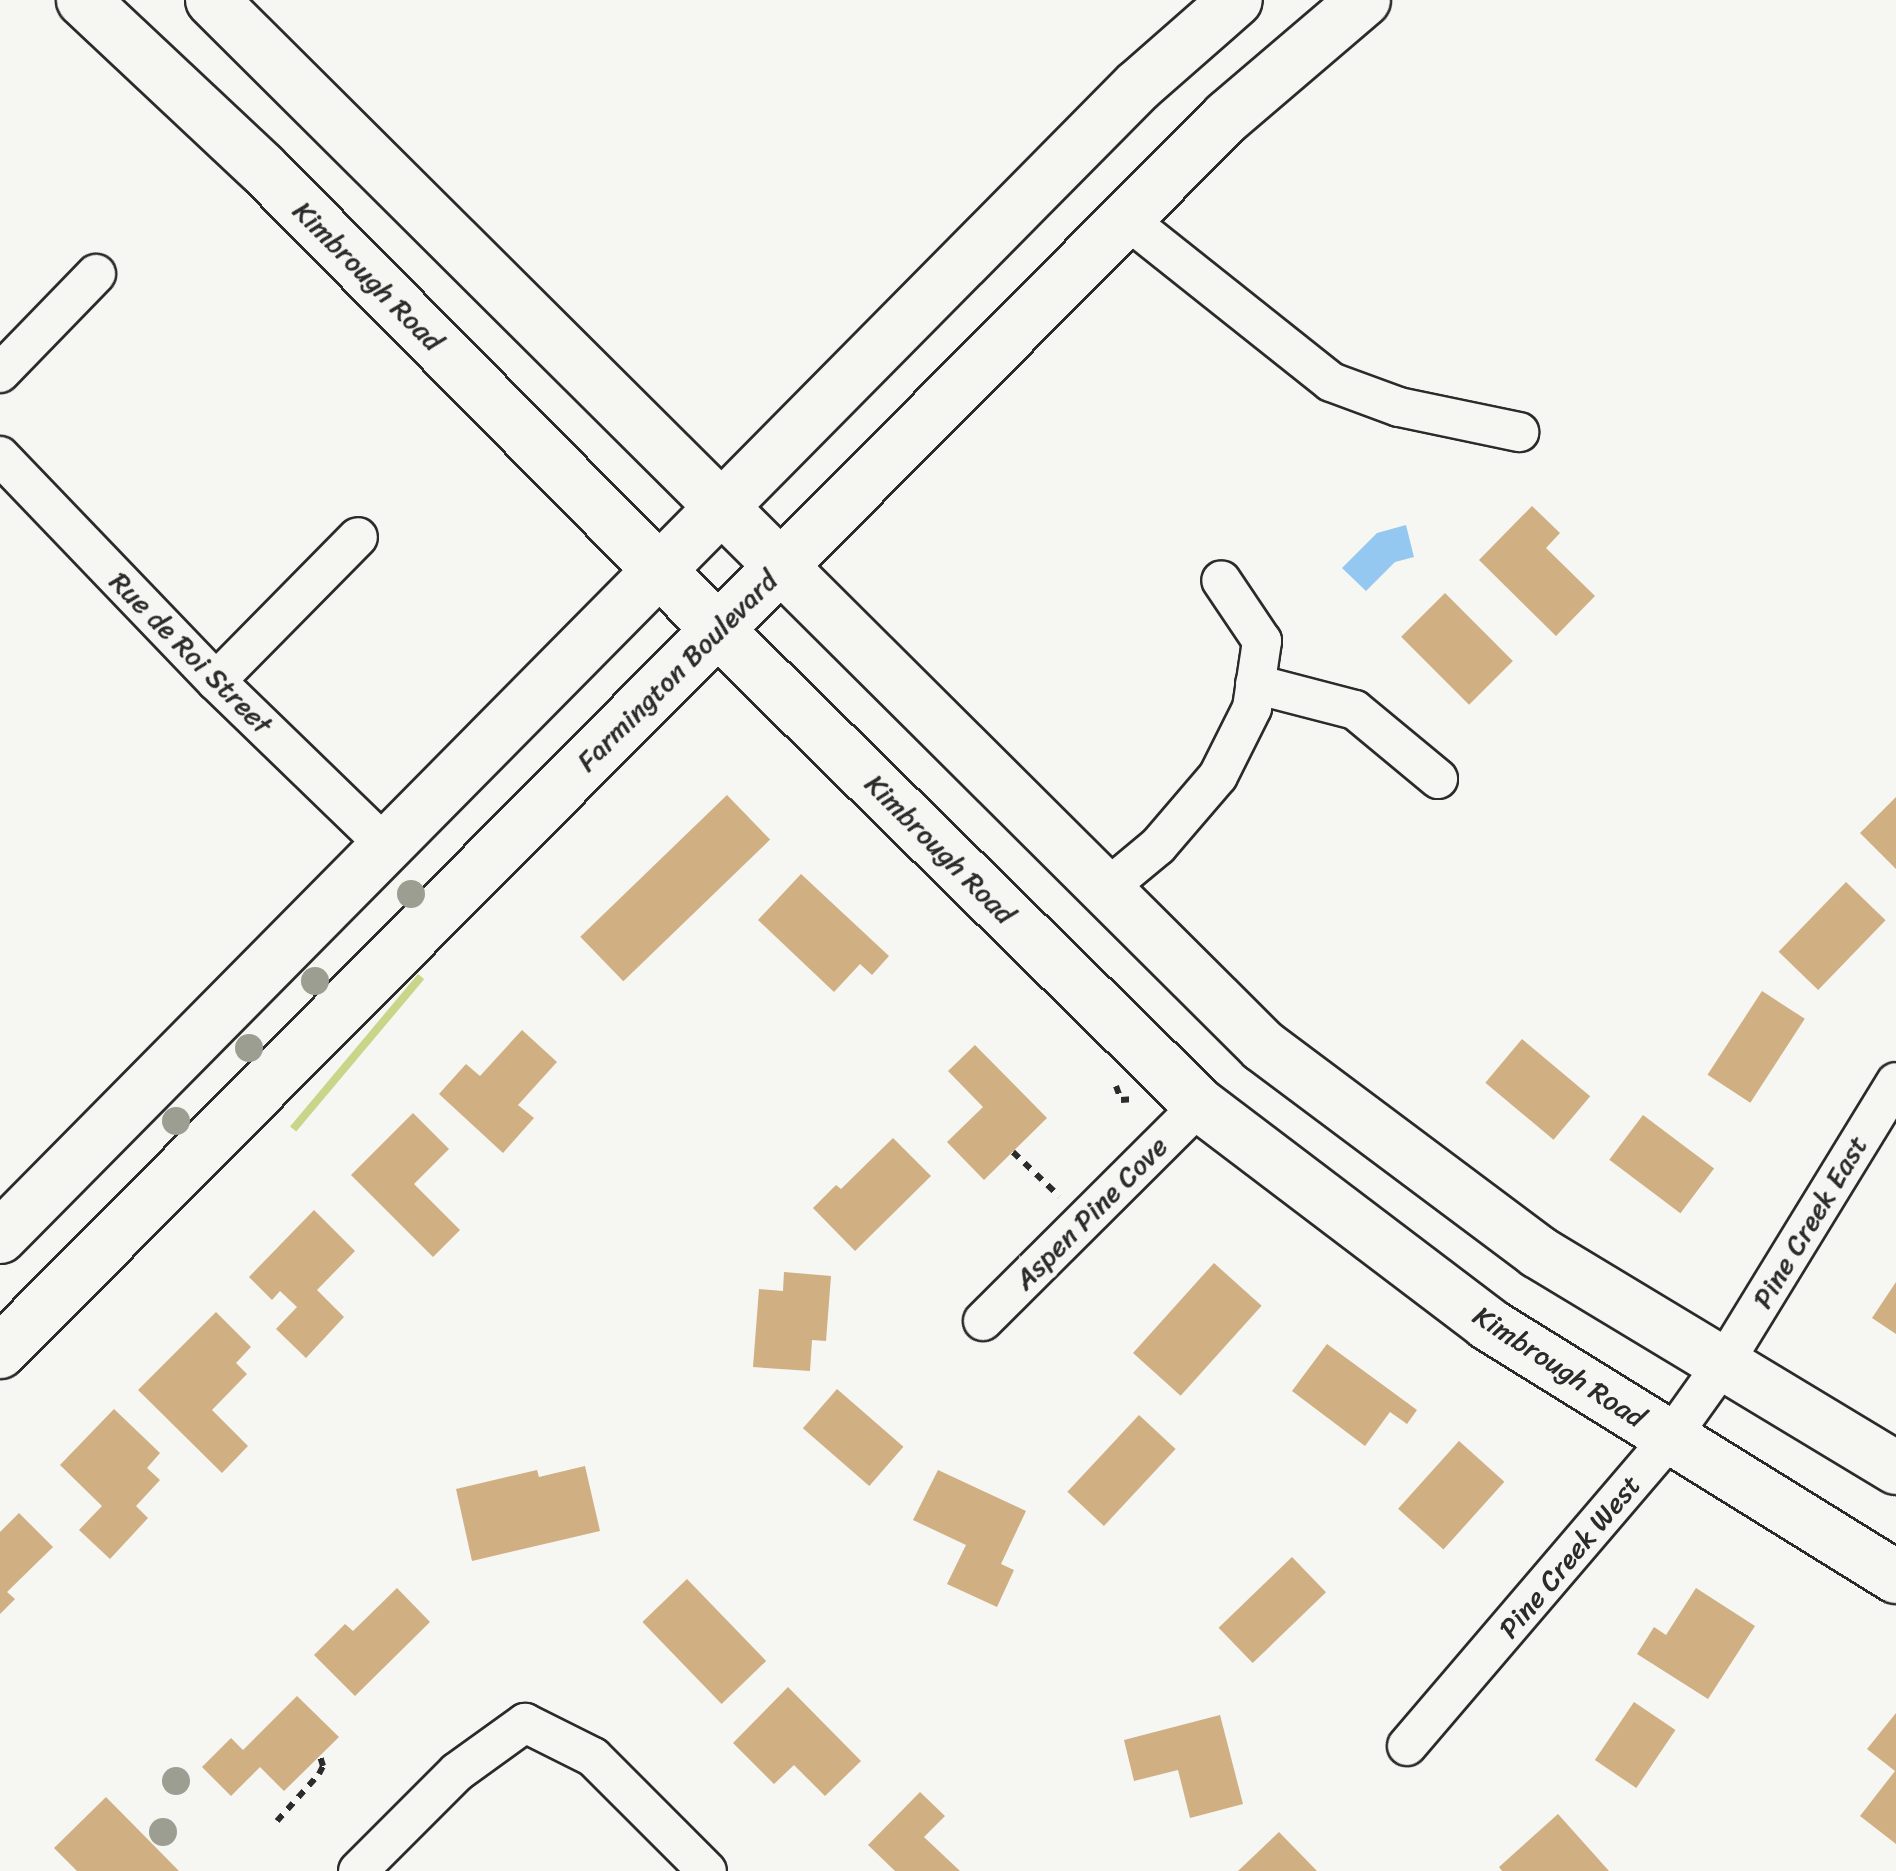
<!DOCTYPE html>
<html>
<head>
<meta charset="utf-8">
<style>
	body { margin:0 }
	#map { position:relative; width:1896px; height:1871px; overflow:hidden; background:#f6f6f2; font-family:Sriracha,sans-serif }
	div>[style] { position:absolute }
	[style*='--x'] { left:calc(var(--x)*1px); top:calc(var(--y)*1px); width:calc(var(--w)*1px); rotate:calc(var(--a)*1deg) }
	.green>* { inset:0; background:#c9d588; transform-origin:0 0 }
	.water>* { inset:0; background:#94c8f1 }
	.building>* { inset:0; background:#d0af83; transform-origin:0 0 }
	.path>* { height:6px; margin-top:-3px; transform-origin:0; background:repeating-linear-gradient(90deg,#2b2b2b 0 8px,transparent 0 16px) }
	.roads { filter:drop-shadow(2px 0 #2b2b2b) drop-shadow(-2px 0 #2b2b2b) drop-shadow(0 2px #2b2b2b) drop-shadow(0 -2px #2b2b2b) }
	.street>* { height:38px; margin:-19px; padding:0 19px; transform-origin:19px; border-radius:19px; background:#f6f6f2 }
	.secondary>* { height:52px; margin:-26px; padding:0 26px; transform-origin:26px; border-radius:26px; background:#f6f6f2 }
	.trees>* { width:28px; height:28px; margin:-14px; border-radius:50%; background:#9c9e91 }
	span { translate:-50% -50%; white-space:nowrap; text-align:center; line-height:1.15; -webkit-text-stroke:9px #f6f6f2; paint-order:stroke }
	.street-label { font-size:28px; color:#2b2b2b }
</style>
</head>
<body>
<div id="map">
	<div class="green">
		<i style="left:418px;top:974px;width:8px;height:199px;rotate:40deg"></i>
	</div>
	<div class="water">
		<i style="clip-path:polygon(1406px 525px,1414px 557px,1395px 562px,1366px 591px,1342px 568px,1377px 533px)"></i>
	</div>
	<div class="building">
		<i style="clip-path:polygon(1532px 506px,1560px 533px,1546px 548px,1595px 596px,1556px 636px,1479px 560px)"></i>
		<i style="left:1445px;top:593px;width:96px;height:62px;rotate:45deg"></i>
		<i style="left:727px;top:795px;width:62px;height:204px;rotate:46deg"></i>
		<i style="clip-path:polygon(1896px 797px,1896px 869px,1860px 833px)"></i>
		<i style="clip-path:polygon(801px 874px,889px 956px,872px 975px,860px 964px,834px 992px,758px 920px)"></i>
		<i style="left:1846px;top:882px;width:55px;height:97px;rotate:44deg"></i>
		<i style="left:1762px;top:991px;width:51px;height:100px;rotate:33deg"></i>
		<i style="clip-path:polygon(522px 1030px,557px 1062px,518px 1105px,534px 1118px,503px 1153px,439px 1094px,466px 1064px,480px 1076px)"></i>
		<i style="left:1522px;top:1039px;width:89px;height:57px;rotate:40deg"></i>
		<i style="clip-path:polygon(975px 1045px,1047px 1118px,984px 1180px,947px 1142px,983px 1107px,948px 1071px)"></i>
		<i style="clip-path:polygon(413px 1113px,449px 1149px,414px 1184px,460px 1230px,433px 1257px,351px 1175px)"></i>
		<i style="left:1643px;top:1115px;width:89px;height:56px;rotate:37deg"></i>
		<i style="clip-path:polygon(893px 1138px,931px 1176px,855px 1251px,813px 1208px,836px 1185px,841px 1189px)"></i>
		<i style="clip-path:polygon(314px 1210px,355px 1251px,317px 1290px,344px 1317px,306px 1358px,276px 1329px,297px 1307px,280px 1291px,272px 1300px,249px 1277px)"></i>
		<i style="left:1214px;top:1263px;width:64px;height:121px;rotate:42deg"></i>
		<i style="clip-path:polygon(784px 1272px,831px 1276px,826px 1341px,812px 1340px,810px 1371px,753px 1367px,759px 1289px,783px 1291px)"></i>
		<i style="clip-path:polygon(1896px 1282px,1896px 1334px,1872px 1318px)"></i>
		<i style="clip-path:polygon(216px 1312px,251px 1347px,236px 1363px,247px 1374px,212px 1410px,248px 1446px,222px 1473px,138px 1390px)"></i>
		<i style="clip-path:polygon(1327px 1344px,1417px 1410px,1407px 1424px,1390px 1412px,1365px 1446px,1292px 1391px)"></i>
		<i style="left:837px;top:1389px;width:88px;height:52px;rotate:41deg"></i>
		<i style="clip-path:polygon(114px 1409px,160px 1453px,147px 1468px,160px 1480px,136px 1506px,148px 1518px,110px 1559px,79px 1530px,102px 1506px,60px 1465px)"></i>
		<i style="left:1139px;top:1415px;width:50px;height:105px;rotate:43deg"></i>
		<i style="left:1459px;top:1441px;width:61px;height:91px;rotate:42deg"></i>
		<i style="clip-path:polygon(585px 1466px,600px 1531px,472px 1561px,456px 1489px,537px 1470px,539px 1477px)"></i>
		<i style="clip-path:polygon(938px 1470px,1026px 1511px,1001px 1564px,1014px 1570px,997px 1607px,947px 1584px,966px 1545px,913px 1520px)"></i>
		<i style="clip-path:polygon(19px 1513px,53px 1547px,7px 1592px,15px 1599px,0 1614px,0 1532px)"></i>
		<i style="left:1292px;top:1557px;width:49px;height:102px;rotate:46deg"></i>
		<i style="left:687px;top:1579px;width:114px;height:62px;rotate:46deg"></i>
		<i style="clip-path:polygon(397px 1588px,430px 1622px,355px 1696px,314px 1655px,345px 1624px,353px 1631px)"></i>
		<i style="clip-path:polygon(1696px 1588px,1755px 1626px,1708px 1699px,1637px 1654px,1654px 1627px,1666px 1635px)"></i>
		<i style="clip-path:polygon(788px 1687px,861px 1761px,825px 1796px,794px 1765px,774px 1784px,733px 1743px)"></i>
		<i style="clip-path:polygon(297px 1696px,339px 1737px,284px 1791px,260px 1767px,231px 1796px,202px 1767px,231px 1738px,243px 1750px)"></i>
		<i style="left:1634px;top:1702px;width:50px;height:70px;rotate:34deg"></i>
		<i style="clip-path:polygon(1896px 1713px,1896px 1844px,1860px 1816px,1895px 1771px,1867px 1749px)"></i>
		<i style="clip-path:polygon(1220px 1715px,1243px 1804px,1190px 1818px,1178px 1770px,1134px 1781px,1124px 1740px)"></i>
		<i style="clip-path:polygon(920px 1792px,945px 1816px,924px 1837px,960px 1871px,895px 1871px,868px 1845px)"></i>
		<i style="clip-path:polygon(106px 1797px,179px 1871px,77px 1871px,54px 1848px)"></i>
		<i style="clip-path:polygon(1558px 1814px,1609px 1871px,1502px 1871px,1499px 1867px)"></i>
		<i style="clip-path:polygon(1279px 1832px,1317px 1871px,1238px 1871px)"></i>
	</div>
	<div class="path">
		<i style="--x:1116;--y:1086;--w:15;--a:70"></i>
		<i style="--x:1121;--y:1100;--w:13;--a:-4"></i>
		<i style="--x:1013;--y:1152;--w:64;--a:43.7"></i>
		<i style="--x:277;--y:1821;--w:63;--a:-48.2"></i>
		<i style="--x:319;--y:1774;--w:9;--a:-63"></i>
		<i style="--x:323;--y:1766;--w:10;--a:-107"></i>
	</div>
	<div class="roads">
		<div class="street">
			<i style="--x:1125;--y:218;--w:263;--a:38.5"></i>
			<i style="--x:1331;--y:382;--w:72;--a:20.2"></i>
			<i style="--x:1399;--y:407;--w:123;--a:11.8"></i>
			<i style="--x:0;--y:373;--w:138;--a:-45.9"></i>
			<i style="--x:0;--y:456;--w:312;--a:46.2"></i>
			<i style="--x:216;--y:681;--w:237;--a:44.1"></i>
			<i style="--x:216;--y:681;--w:202;--a:-45.4"></i>
			<i style="--x:1255;--y:684;--w:103;--a:14.6"></i>
			<i style="--x:1355;--y:710;--w:108;--a:39.7"></i>
			<i style="--x:1105;--y:890;--w:69;--a:-39.7"></i>
			<i style="--x:1158;--y:846;--w:92;--a:-49.4"></i>
			<i style="--x:1218;--y:776;--w:76;--a:-63.4"></i>
			<i style="--x:1252;--y:708;--w:68;--a:-81.5"></i>
			<i style="--x:1262;--y:641;--w:73;--a:-123.9"></i>
			<i style="--x:983;--y:1321;--w:306;--a:-44.9"></i>
			<i style="--x:1407;--y:1746;--w:405;--a:-49.5"></i>
			<i style="--x:1670;--y:1438;--w:95;--a:-54.5"></i>
			<i style="--x:1725;--y:1361;--w:327;--a:-58.5"></i>
			<i style="--x:358;--y:1871;--w:140;--a:-45"></i>
			<i style="--x:457;--y:1772;--w:84;--a:-35.8"></i>
			<i style="--x:525;--y:1723;--w:76;--a:26.6"></i>
			<i style="--x:593;--y:1757;--w:161;--a:45"></i>
		</div>
		<div class="secondary">
			<i style="--x:83;--y:0;--w:245;--a:43.2"></i>
			<i style="--x:262;--y:168;--w:701;--a:45.35"></i>
			<i style="--x:755;--y:667;--w:624;--a:44.55"></i>
			<i style="--x:1200;--y:1105;--w:362;--a:37.2"></i>
			<i style="--x:1488;--y:1324;--w:480;--a:31.8"></i>
			<i style="--x:212;--y:0;--w:1483;--a:44.86"></i>
			<i style="--x:1263;--y:1046;--w:344;--a:36.8"></i>
			<i style="--x:1538;--y:1252;--w:418;--a:31.1"></i>
			<i style="--x:0;--y:1237;--w:1619;--a:-45.33"></i>
			<i style="--x:1138;--y:86;--w:130;--a:-41.3"></i>
			<i style="--x:0;--y:1352;--w:1741;--a:-45.19"></i>
			<i style="--x:1227;--y:117;--w:180;--a:-40.5"></i>
		</div>
	</div>
	<div class="trees">
		<i style="left:411px;top:894px"></i>
		<i style="left:315px;top:981px"></i>
		<i style="left:249px;top:1048px"></i>
		<i style="left:176px;top:1121px"></i>
		<i style="left:176px;top:1781px"></i>
		<i style="left:163px;top:1832px"></i>
	</div>
	<div class="street-label">
		<span style="left:368px;top:276px;rotate:45deg">Kimbrough Road</span>
		<span style="left:191px;top:653px;rotate:45deg">Rue de Roi Street</span>
		<span style="left:677px;top:671px;rotate:-45deg">Farmington Boulevard</span>
		<span style="left:940px;top:849px;rotate:45deg">Kimbrough Road</span>
		<span style="left:1091px;top:1213px;rotate:-45deg">Aspen Pine Cove</span>
		<span style="left:1810px;top:1222px;rotate:-59deg">Pine Creek East</span>
		<span style="left:1559px;top:1367px;rotate:33deg">Kimbrough Road</span>
		<span style="left:1570px;top:1557px;rotate:-50deg">Pine Creek West</span>
	</div>
</div>
</body>
</html>
